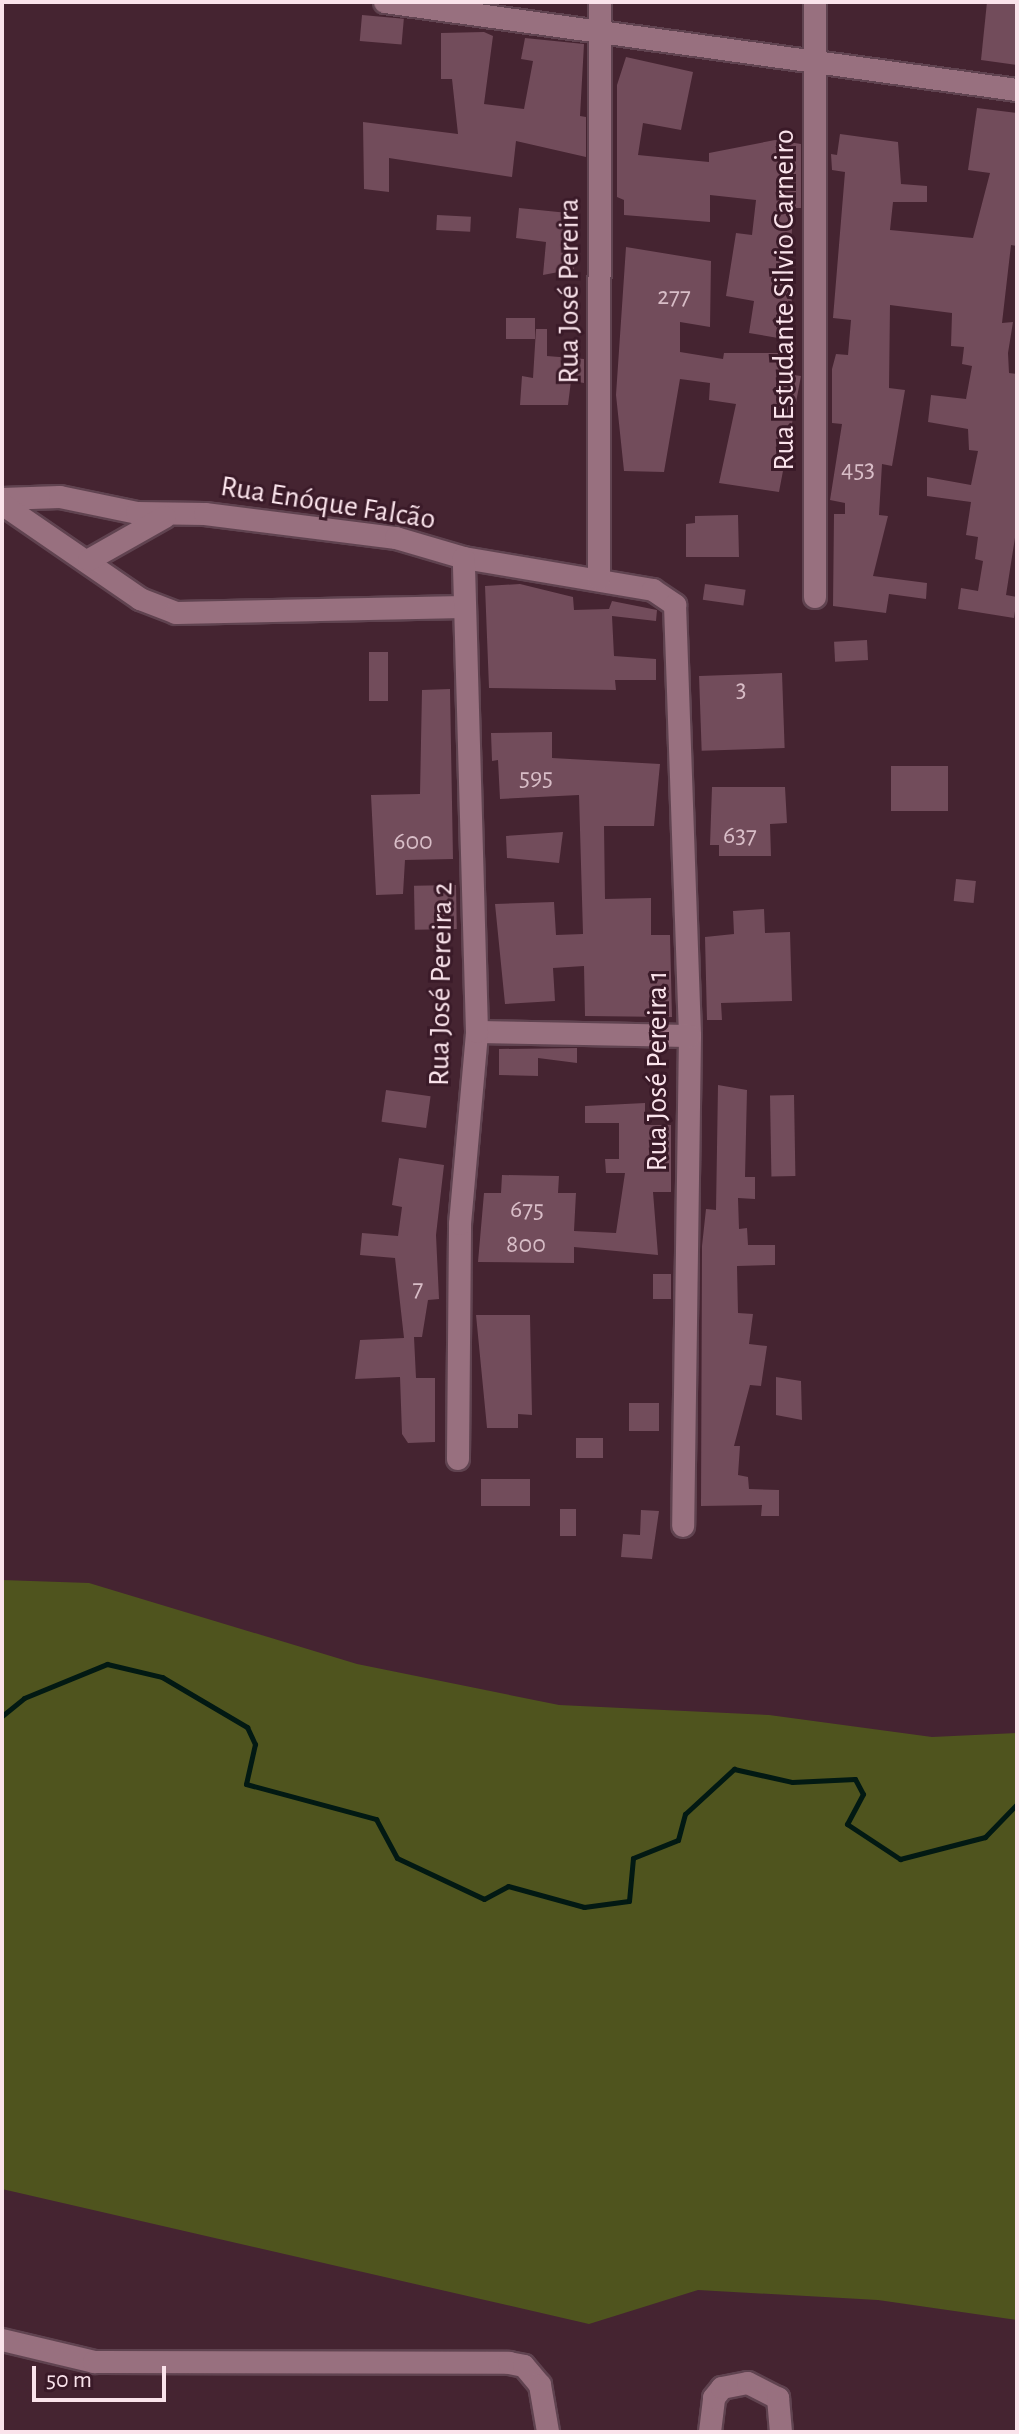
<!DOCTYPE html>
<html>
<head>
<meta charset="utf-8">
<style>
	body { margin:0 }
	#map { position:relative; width:1019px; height:2434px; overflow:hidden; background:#452431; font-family:"Alegreya Sans",sans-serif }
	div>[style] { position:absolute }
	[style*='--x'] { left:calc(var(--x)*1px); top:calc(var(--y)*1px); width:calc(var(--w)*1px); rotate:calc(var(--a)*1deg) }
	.green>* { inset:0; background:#4f541e }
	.stream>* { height:5px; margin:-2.5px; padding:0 2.5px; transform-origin:2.5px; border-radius:2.5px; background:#021913 }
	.building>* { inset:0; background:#724c5b; transform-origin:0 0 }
	.roads { filter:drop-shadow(2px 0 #604350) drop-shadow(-2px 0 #604350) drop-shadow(0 2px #604350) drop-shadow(0 -2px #604350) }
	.minor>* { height:22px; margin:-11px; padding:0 11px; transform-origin:11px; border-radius:11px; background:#98707f }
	span { translate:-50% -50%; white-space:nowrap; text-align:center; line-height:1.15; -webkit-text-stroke:6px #3a1a28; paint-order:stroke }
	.number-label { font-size:26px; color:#d8bdc7 }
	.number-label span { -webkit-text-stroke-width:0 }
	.street-label { font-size:30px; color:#fae3eb }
	.frame { position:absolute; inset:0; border:4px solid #fae3eb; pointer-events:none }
	.scale { position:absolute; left:32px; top:2366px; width:134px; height:36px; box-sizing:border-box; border:4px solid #fae3eb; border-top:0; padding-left:10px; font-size:24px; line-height:28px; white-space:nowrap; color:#fae3eb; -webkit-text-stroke:6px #3a1a28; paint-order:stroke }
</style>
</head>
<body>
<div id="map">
	<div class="green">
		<i style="clip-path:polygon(2px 1580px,89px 1583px,357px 1664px,559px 1705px,769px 1715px,932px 1737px,1017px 1733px,1017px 2320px,878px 2300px,698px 2290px,589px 2324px,2px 2189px)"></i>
	</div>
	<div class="stream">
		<i style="--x:2;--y:1716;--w:28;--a:-39"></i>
		<i style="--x:24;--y:1698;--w:90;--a:-22.3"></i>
		<i style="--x:107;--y:1664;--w:57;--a:13.3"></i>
		<i style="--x:162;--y:1677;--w:99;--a:30.5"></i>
		<i style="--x:247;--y:1727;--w:19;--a:65"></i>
		<i style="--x:255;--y:1744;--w:41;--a:102.7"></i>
		<i style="--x:246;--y:1784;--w:135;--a:15.1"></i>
		<i style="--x:376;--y:1819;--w:44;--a:61.7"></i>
		<i style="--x:397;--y:1858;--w:96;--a:25.2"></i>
		<i style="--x:484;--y:1899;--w:27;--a:-28"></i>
		<i style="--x:508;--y:1886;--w:79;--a:15.4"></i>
		<i style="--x:584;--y:1907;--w:45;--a:-7.6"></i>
		<i style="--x:629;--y:1901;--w:43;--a:-84.7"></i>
		<i style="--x:633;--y:1858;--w:48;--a:-21.8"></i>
		<i style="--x:678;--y:1840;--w:27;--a:-75"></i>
		<i style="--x:685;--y:1814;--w:67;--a:-42.6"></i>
		<i style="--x:734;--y:1769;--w:59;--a:12.6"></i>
		<i style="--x:792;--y:1782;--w:63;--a:-2.7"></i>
		<i style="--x:855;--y:1779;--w:17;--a:62"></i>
		<i style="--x:863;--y:1794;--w:34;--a:118"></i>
		<i style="--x:847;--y:1824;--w:64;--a:33.4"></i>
		<i style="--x:900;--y:1859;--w:88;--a:-14.5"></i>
		<i style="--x:985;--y:1837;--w:46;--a:-45.9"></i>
	</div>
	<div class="building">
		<i style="clip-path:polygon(987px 2px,1017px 2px,1017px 65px,981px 60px)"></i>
		<i style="left:362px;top:15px;width:42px;height:26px;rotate:5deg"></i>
		<i style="clip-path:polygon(484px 32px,493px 36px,484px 104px,524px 109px,533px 61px,521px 59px,525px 38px,584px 44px,580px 116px,586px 117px,586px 157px,516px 141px,512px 177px,389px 158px,389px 192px,364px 189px,363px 122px,458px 134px,452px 79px,441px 79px,441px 33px)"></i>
		<i style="clip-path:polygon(626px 57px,693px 72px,681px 130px,643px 123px,638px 155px,709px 162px,709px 153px,775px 140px,801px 144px,801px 208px,794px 208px,788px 274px,793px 309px,784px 339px,749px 333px,754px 301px,726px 296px,736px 233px,752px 235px,756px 200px,710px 195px,710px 222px,624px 215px,624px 200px,617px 197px,617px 85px)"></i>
		<i style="clip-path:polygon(977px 108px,1017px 113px,1017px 246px,1011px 245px,1002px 323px,1013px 322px,1008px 353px,1009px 373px,1017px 374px,1017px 525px,1006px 595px,1017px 597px,1014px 618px,958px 609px,961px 588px,978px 591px,983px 561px,975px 559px,978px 537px,966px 535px,971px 502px,927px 496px,927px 477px,971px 485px,978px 451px,969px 450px,968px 429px,928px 422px,931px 395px,966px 399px,972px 366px,962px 364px,964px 347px,951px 346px,952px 313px,890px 305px,889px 388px,905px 390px,892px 466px,882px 464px,879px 515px,888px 516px,873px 576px,927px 583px,926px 599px,889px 594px,886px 613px,833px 606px,834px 514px,845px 514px,845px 503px,830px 500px,842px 424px,832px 423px,832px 369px,836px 354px,848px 355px,851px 320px,833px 318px,845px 172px,832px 170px,831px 154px,837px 155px,840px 134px,898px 142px,901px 184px,927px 186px,927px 202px,893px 202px,890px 230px,973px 238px,990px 173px,968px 170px)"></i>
		<i style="clip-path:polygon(519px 208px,568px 213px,564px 243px,576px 249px,574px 269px,543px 275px,546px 242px,516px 238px)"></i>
		<i style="left:437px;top:215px;width:34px;height:15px;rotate:3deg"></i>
		<i style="clip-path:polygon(626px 247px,711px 261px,710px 327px,680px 322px,680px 352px,723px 359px,724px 353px,783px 353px,780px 373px,801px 376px,779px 492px,719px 483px,736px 404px,709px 400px,710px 383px,680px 379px,664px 472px,624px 471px,616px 395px)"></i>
		<i style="left:506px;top:318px;width:29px;height:21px"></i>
		<i style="clip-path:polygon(536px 329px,547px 329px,547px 356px,584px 359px,584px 383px,571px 381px,568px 405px,520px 405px,522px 376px,533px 378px)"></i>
		<i style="clip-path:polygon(738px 515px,739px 557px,686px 557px,686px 524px,695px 523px,695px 516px)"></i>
		<i style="clip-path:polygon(520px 584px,573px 597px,574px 610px,609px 609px,612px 601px,657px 610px,656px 621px,612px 616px,614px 656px,656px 659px,656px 680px,615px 680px,616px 690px,489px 688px,485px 586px)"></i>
		<i style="left:705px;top:584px;width:41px;height:16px;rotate:8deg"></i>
		<i style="left:867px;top:640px;width:20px;height:33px;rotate:87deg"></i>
		<i style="left:369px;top:652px;width:19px;height:49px"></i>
		<i style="left:782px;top:673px;width:75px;height:83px;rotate:88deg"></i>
		<i style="clip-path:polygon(450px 689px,453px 859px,405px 860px,403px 894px,376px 895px,371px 795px,420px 794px,422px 690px)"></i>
		<i style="clip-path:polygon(552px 732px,552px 758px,660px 764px,654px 826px,604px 826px,605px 899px,651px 898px,651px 935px,670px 935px,672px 1017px,585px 1016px,584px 966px,553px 968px,555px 1001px,505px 1004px,495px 904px,554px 902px,556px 935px,583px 934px,579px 795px,500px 799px,498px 760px,492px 761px,491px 733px)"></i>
		<i style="left:891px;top:766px;width:57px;height:45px"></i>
		<i style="clip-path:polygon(712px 787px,785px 787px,787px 823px,770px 824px,771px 856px,719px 856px,719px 845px,710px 845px)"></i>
		<i style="clip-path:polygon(563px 832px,559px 863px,507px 858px,506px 836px)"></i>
		<i style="left:956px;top:879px;width:20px;height:22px;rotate:6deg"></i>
		<i style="left:456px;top:885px;width:44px;height:42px;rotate:89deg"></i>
		<i style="clip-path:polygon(764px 909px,765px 933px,790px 932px,792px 1001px,721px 1003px,722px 1020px,707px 1020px,705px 937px,734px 934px,733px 911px)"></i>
		<i style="clip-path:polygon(577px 1048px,577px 1063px,538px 1058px,538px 1076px,499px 1075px,499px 1049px)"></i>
		<i style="clip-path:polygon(718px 1085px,747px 1090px,745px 1177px,755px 1177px,755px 1199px,738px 1198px,739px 1229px,747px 1228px,748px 1245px,775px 1245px,775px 1265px,737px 1266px,738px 1313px,753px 1314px,749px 1344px,767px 1346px,761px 1386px,750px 1385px,734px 1446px,740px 1446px,738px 1475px,748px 1477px,749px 1489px,779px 1490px,779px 1516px,761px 1516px,762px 1505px,701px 1506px,702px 1246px,706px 1209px,716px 1210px)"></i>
		<i style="left:386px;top:1090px;width:45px;height:32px;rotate:8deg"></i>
		<i style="left:794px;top:1095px;width:81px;height:24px;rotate:89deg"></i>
		<i style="clip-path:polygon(645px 1103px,645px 1125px,671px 1125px,671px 1192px,653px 1192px,658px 1255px,574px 1247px,574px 1263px,478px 1262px,484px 1193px,501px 1193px,502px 1175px,559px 1176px,558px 1193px,576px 1193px,574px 1231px,616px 1233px,625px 1173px,606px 1173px,605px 1159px,619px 1159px,619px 1123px,585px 1123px,585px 1106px)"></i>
		<i style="clip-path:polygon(399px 1158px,444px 1165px,436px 1235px,439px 1299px,428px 1300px,422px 1337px,414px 1337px,416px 1378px,435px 1378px,435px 1442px,408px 1443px,402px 1434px,400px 1377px,355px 1379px,360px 1340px,404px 1338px,395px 1258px,360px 1255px,362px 1233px,398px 1236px,402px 1207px,392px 1205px)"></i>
		<i style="left:653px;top:1274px;width:18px;height:25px"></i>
		<i style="clip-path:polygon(476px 1315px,530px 1315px,532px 1415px,518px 1414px,518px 1428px,487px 1428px)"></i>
		<i style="clip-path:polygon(776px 1377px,801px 1381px,802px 1420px,776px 1415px)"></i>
		<i style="left:629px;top:1403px;width:30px;height:28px"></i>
		<i style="left:576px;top:1438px;width:27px;height:20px"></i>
		<i style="left:481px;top:1479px;width:49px;height:27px"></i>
		<i style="left:560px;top:1509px;width:16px;height:27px"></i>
		<i style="clip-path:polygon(641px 1510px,659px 1511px,652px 1559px,621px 1557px,623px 1534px,640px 1535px)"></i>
	</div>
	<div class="roads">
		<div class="minor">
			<i style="--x:385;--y:2;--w:638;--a:7.93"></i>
			<i style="--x:2;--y:499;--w:58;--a:-2"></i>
			<i style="--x:60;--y:497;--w:79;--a:11.7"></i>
			<i style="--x:137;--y:513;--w:68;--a:0.8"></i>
			<i style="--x:205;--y:514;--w:193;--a:7.2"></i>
			<i style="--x:396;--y:538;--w:71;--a:16.4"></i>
			<i style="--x:464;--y:558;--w:192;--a:9.6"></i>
			<i style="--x:653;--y:590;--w:27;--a:34"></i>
			<i style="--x:675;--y:605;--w:431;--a:88"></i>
			<i style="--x:690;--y:1036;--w:490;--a:90.8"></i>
			<i style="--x:2;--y:504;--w:168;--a:34.5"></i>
			<i style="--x:140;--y:599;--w:39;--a:21"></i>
			<i style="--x:176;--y:613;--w:289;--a:-1.2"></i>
			<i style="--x:89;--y:560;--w:87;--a:-29.5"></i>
			<i style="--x:599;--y:579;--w:577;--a:-89.9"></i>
			<i style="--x:815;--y:597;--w:595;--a:-90"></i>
			<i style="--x:477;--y:1032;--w:213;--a:1.1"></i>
			<i style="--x:458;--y:1459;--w:235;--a:-89.5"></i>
			<i style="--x:460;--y:1224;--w:193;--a:-84.9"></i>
			<i style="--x:477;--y:1032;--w:474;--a:-91.6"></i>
			<i style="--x:2;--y:2340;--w:95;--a:13.4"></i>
			<i style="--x:94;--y:2362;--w:415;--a:0.1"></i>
			<i style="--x:509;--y:2363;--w:15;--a:11"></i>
			<i style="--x:524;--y:2366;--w:25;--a:50"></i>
			<i style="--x:540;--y:2385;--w:48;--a:80.3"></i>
			<i style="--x:710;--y:2432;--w:34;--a:-83"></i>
			<i style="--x:714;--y:2398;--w:13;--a:-51"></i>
			<i style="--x:722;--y:2388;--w:26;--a:-11"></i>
			<i style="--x:748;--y:2383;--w:34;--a:27"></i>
			<i style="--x:778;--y:2398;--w:34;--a:85"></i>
		</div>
	</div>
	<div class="number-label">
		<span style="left:674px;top:297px">277</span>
		<span style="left:858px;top:470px">453</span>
		<span style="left:741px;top:690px">3</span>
		<span style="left:536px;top:778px">595</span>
		<span style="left:740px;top:836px">637</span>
		<span style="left:413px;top:842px">600</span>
		<span style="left:527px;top:1210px">675</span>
		<span style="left:526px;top:1245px">800</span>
		<span style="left:418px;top:1289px">7</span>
	</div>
	<div class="street-label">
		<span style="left:569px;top:291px;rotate:-90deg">Rua José Pereira</span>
		<span style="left:784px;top:300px;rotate:-90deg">Rua Estudante Silvio Carneiro</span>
		<span style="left:328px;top:503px;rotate:9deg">Rua Enóque Falcão</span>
		<span style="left:441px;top:984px;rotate:-89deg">Rua José Pereira 2</span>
		<span style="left:657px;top:1071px;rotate:-90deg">Rua José Pereira 1</span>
	</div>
	<div class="frame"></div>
	<div class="scale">50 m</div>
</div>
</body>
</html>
